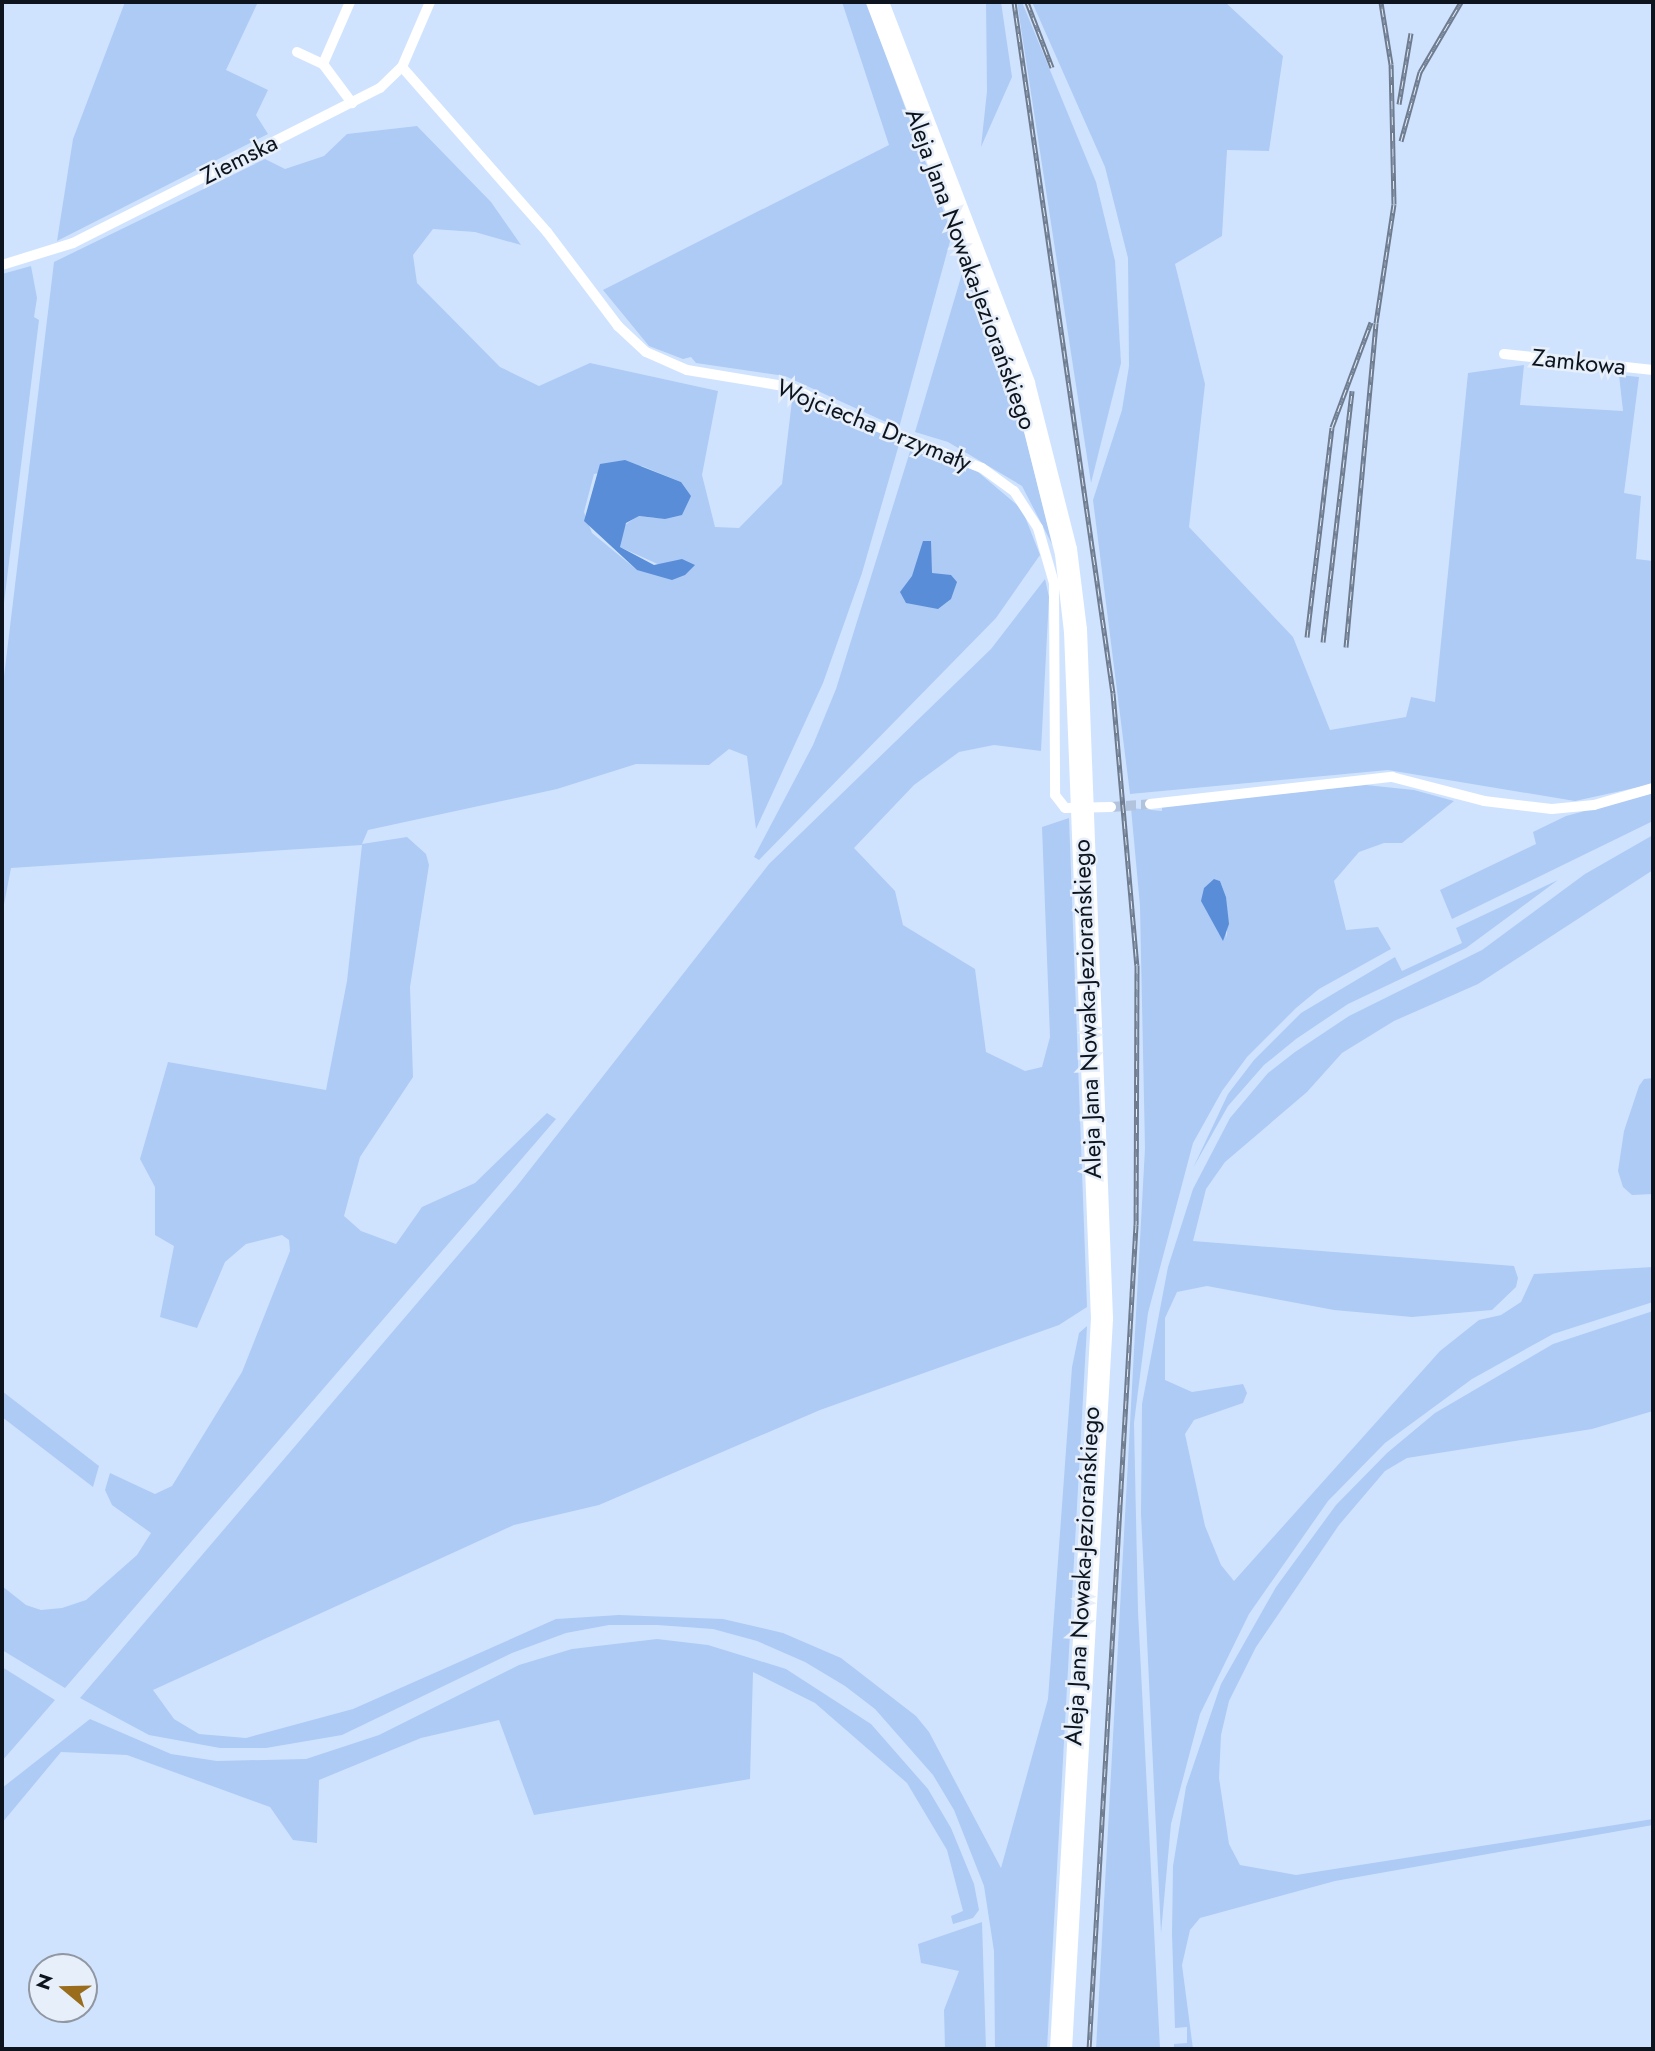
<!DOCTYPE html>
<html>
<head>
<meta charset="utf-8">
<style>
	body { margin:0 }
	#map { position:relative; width:1655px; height:2051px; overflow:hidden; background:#cfe3ff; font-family:Jost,sans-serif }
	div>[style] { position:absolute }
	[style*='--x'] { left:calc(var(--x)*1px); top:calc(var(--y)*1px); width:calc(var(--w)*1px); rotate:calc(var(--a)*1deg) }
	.green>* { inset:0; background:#aecbf5 }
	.water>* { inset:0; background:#598dd7 }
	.minor-tunnel>* { height:10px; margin-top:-5px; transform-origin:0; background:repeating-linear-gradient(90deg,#b2c4dd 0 10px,transparent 0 15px) }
	.minor>* { height:10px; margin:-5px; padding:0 5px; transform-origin:5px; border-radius:5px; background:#fff }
	.major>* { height:12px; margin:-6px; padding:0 6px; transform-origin:6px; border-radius:6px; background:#fff }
	.rail>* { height:5px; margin-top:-2.5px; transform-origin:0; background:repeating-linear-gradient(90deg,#e7effa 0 8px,#6f7c8f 0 16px); box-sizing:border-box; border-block:2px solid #6f7c8f }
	span { translate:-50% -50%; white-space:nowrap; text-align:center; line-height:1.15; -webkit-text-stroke:5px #e7effa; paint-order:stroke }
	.street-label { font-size:24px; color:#0d141d }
	.frame { position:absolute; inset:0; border:4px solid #0d141d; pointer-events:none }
	.north { position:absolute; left:28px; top:1953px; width:70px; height:70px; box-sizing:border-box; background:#e7effa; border:2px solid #9097a2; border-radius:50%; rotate:289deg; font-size:19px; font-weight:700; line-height:28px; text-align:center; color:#0d141d }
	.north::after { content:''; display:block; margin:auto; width:24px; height:32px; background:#996d1b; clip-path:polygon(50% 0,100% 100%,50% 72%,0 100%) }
</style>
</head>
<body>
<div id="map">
	<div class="green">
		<i style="clip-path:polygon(125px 2px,258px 2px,226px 70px,268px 90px,256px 115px,268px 134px,57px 241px,73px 139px)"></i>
		<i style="clip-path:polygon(842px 2px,866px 2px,952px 234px,899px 428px,785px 376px,696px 363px,691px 357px,683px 359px,649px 346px,603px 290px,889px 145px)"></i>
		<i style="clip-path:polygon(986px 2px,1001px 2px,1012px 77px,981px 147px,987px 91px)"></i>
		<i style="clip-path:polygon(1017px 2px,1022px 2px,1096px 182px,1115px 261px,1121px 363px,1091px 483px)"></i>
		<i style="clip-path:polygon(1032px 2px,1225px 2px,1283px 56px,1269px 151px,1227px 150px,1222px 236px,1175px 264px,1205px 384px,1189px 527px,1293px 637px,1330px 730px,1406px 717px,1411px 697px,1435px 702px,1468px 373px,1524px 365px,1520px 405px,1623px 411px,1619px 375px,1639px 377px,1624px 493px,1641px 496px,1636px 559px,1653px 561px,1653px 784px,1575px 801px,1388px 770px,1130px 794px,1093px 500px,1122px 410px,1129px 366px,1128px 258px,1105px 167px)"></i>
		<i style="clip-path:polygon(evenodd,417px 126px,491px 202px,521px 245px,475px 232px,433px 229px,413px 255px,417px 283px,500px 367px,539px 386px,590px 363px,718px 391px,702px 475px,715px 527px,739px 528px,782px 484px,793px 392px,900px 441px,862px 573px,823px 683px,756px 829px,747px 756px,729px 749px,709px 765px,636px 764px,557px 789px,368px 830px,362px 844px,407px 837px,426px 854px,429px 865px,410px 987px,413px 1077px,360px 1157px,344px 1216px,361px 1231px,396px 1244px,422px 1207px,475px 1183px,547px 1113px,556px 1119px,65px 1688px,2px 1650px,2px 1586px,26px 1605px,41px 1610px,62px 1608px,86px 1600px,137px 1555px,151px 1533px,112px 1505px,105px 1490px,110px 1473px,155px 1494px,172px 1486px,242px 1372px,290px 1251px,289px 1240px,282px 1235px,246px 1244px,225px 1262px,197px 1328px,160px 1317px,174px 1246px,155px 1235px,155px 1187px,140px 1159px,168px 1062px,326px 1090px,347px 981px,362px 845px,11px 868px,2px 915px,2px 693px,54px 262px,265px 159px,285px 169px,324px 156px,347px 134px,417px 126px,642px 466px,681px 482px,655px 518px,638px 516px,622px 527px,620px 547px,662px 566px,637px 570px,592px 533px,584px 512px,594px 474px,642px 466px)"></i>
		<i style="clip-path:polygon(966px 260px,1022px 423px,1052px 544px,1022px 486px,948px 442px,915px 432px)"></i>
		<i style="clip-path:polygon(31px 266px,37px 298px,34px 317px,39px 320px,2px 619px,2px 274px)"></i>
		<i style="clip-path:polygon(912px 445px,978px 472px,1022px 509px,1040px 555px,996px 618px,759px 860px,754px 857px,813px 745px,836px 689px)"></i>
		<i style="clip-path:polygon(1045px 579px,1049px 597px,1041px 751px,994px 745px,959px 752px,914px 785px,854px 848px,895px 891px,903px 925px,975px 969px,986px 1052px,1025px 1071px,1042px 1067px,1050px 1037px,1042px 827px,1069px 818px,1087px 1307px,1059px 1325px,820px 1410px,599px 1505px,514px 1525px,153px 1690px,174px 1719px,199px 1734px,246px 1738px,353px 1709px,556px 1619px,619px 1615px,723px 1619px,783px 1633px,841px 1658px,916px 1716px,929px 1732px,1001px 1868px,1048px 1699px,1072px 1367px,1079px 1333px,1087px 1326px,1047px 2049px,995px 2049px,994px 1951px,984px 1886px,954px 1810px,933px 1775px,875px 1709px,845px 1686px,805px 1662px,757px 1641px,713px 1629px,657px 1625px,609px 1625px,566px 1633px,512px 1653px,342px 1735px,266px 1748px,220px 1748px,149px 1735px,80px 1698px,517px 1186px,769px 864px,991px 649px)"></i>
		<i style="clip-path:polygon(evenodd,1366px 785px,1414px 790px,1454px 801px,1402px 843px,1384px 843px,1359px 852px,1334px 881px,1346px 930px,1378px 927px,1391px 949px,1319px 989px,1296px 1008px,1247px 1057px,1222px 1091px,1193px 1143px,1148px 1313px,1134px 1423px,1138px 1611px,1160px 2049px,1096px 2049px,1145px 1148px,1140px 906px,1131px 808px,1162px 811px,1162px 806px,1366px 785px,1214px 879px,1220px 881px,1226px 897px,1227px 938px,1214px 879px)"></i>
		<i style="clip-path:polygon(1653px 793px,1653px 821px,1452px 919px,1440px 890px,1536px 844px,1533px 832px,1566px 816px)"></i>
		<i style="clip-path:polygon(1653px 835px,1653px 870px,1478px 984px,1394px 1021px,1342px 1053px,1307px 1092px,1225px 1162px,1206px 1189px,1193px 1241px,1514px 1266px,1518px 1278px,1516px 1287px,1492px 1310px,1412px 1317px,1334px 1310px,1207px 1286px,1177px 1292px,1165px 1318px,1165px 1380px,1192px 1392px,1243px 1384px,1247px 1393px,1243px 1403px,1194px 1420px,1185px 1434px,1205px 1526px,1221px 1565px,1234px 1581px,1440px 1351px,1479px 1320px,1501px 1315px,1521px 1302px,1534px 1274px,1653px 1267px,1653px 1302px,1553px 1334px,1472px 1379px,1385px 1443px,1328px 1501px,1249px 1614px,1200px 1714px,1171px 1824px,1161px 1933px,1141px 1514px,1142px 1404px,1168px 1267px,1193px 1189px,1230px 1118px,1268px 1073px,1295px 1052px,1349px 1016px,1482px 950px,1585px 874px)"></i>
		<i style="clip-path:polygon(1558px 880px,1466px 948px,1348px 1004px,1296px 1039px,1264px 1065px,1228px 1106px,1193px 1168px,1228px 1094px,1254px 1060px,1301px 1013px,1395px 957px,1402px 971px,1462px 943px,1456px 928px)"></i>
		<i style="clip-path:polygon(1653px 1078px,1653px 1194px,1632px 1195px,1623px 1187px,1618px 1171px,1624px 1131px,1639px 1086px,1644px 1079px)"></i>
		<i style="clip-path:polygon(1653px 1311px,1653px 1411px,1592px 1429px,1407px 1458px,1385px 1471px,1339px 1525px,1256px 1647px,1229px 1701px,1221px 1735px,1219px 1778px,1229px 1844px,1240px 1865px,1296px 1875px,1653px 1819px,1653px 1825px,1335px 1881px,1200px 1918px,1190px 1930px,1182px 1965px,1193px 2049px,1174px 2049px,1174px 2044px,1187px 2043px,1187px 2027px,1175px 2028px,1172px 1934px,1173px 1866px,1186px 1787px,1221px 1684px,1276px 1587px,1336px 1505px,1387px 1453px,1435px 1413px,1553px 1344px)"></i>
		<i style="clip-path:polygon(2px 1391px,99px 1466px,93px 1487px,2px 1417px)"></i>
		<i style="clip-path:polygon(657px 1639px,708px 1645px,786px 1669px,871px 1724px,928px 1789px,951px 1828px,974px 1884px,979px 1910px,973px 1918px,953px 1924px,951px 1916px,963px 1911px,947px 1850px,907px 1783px,815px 1703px,753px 1672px,750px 1779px,534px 1815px,499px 1720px,421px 1738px,319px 1780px,317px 1843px,293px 1840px,270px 1807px,127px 1755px,61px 1752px,2px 1823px,2px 1788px,90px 1719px,171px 1754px,217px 1761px,306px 1759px,379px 1735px,519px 1665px,572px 1649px)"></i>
		<i style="clip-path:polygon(2px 1667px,55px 1700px,2px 1761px)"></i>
		<i style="clip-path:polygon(982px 1922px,986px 2049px,945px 2049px,944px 2010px,959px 1971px,921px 1963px,918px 1944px)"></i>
	</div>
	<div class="water">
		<i style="clip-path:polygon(625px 460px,681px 482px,691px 496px,682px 515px,665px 519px,639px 516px,626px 523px,620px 547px,654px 565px,682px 559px,695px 565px,685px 575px,672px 580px,637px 570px,584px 521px,600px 464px)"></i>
		<i style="clip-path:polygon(923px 541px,931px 541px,932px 573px,951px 575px,957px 582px,951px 599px,938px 609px,906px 603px,900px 592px,912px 576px)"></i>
		<i style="clip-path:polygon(1214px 879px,1220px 881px,1226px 897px,1229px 924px,1223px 941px,1201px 901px,1204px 888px)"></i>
	</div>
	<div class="minor-tunnel">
		<i style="--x:1111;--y:807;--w:39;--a:-4"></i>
	</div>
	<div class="minor">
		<i style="--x:350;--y:2;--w:68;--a:113.5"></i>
		<i style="--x:323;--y:64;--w:49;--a:53.4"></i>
		<i style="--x:297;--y:52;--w:29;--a:25"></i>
		<i style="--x:402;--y:67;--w:220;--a:48.7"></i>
		<i style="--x:547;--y:232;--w:118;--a:52.9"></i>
		<i style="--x:618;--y:326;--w:38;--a:43"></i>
		<i style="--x:646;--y:352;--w:45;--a:23.7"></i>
		<i style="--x:687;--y:370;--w:104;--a:9.4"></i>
		<i style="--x:790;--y:387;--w:59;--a:26.1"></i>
		<i style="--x:843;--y:413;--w:149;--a:21.6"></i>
		<i style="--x:982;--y:468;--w:39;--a:36"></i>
		<i style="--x:1014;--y:491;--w:44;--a:57"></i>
		<i style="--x:1038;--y:528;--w:57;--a:73.8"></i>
		<i style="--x:1054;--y:583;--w:212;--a:89.7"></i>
		<i style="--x:1055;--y:795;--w:16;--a:52"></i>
		<i style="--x:1065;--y:808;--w:46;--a:-1.2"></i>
		<i style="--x:2;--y:265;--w:74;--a:-17.2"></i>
		<i style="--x:73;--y:243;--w:344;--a:-26.8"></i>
		<i style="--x:380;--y:88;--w:30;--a:-44"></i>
		<i style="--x:402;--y:67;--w:71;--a:-66.7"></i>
		<i style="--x:1504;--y:354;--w:150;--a:6.1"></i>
		<i style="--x:1150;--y:804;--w:244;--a:-6.4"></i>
		<i style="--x:1392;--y:777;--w:95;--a:14.6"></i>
		<i style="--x:1484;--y:801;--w:68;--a:6.7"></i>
		<i style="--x:1552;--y:809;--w:42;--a:-5.4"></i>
		<i style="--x:1594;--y:805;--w:61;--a:-16.1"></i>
	</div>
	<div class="major">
		<i style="--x:872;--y:2;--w:412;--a:69.1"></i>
		<i style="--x:1019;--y:387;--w:172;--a:75.9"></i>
		<i style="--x:1061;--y:554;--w:79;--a:83.4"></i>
		<i style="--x:1070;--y:632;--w:687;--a:87.75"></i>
		<i style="--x:1097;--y:1318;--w:732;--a:93.21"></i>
		<i style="--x:883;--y:2;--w:408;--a:69"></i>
		<i style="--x:1029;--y:383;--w:171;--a:75.8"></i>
		<i style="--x:1071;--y:549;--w:81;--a:82.9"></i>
		<i style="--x:1081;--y:629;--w:690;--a:87.84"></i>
		<i style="--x:1107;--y:1319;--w:731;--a:93.21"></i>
	</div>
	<div class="rail">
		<i style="--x:1014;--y:2;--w:698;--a:81.85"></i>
		<i style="--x:1113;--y:693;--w:273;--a:85"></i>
		<i style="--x:1137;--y:965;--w:260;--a:90.2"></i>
		<i style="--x:1136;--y:1225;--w:825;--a:93.26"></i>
		<i style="--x:1027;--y:2;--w:70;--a:69"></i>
		<i style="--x:1399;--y:104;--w:72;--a:-80.4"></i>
		<i style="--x:1401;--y:141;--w:72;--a:-74.6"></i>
		<i style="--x:1420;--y:72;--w:81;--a:-59.6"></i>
		<i style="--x:1307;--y:637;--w:211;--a:-83.2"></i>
		<i style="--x:1332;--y:427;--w:112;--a:-69.6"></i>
		<i style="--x:1323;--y:642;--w:253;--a:-83.4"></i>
		<i style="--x:1346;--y:647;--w:325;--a:-84.7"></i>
		<i style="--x:1376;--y:323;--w:120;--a:-81.4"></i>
		<i style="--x:1394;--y:204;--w:140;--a:-91.2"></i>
		<i style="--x:1391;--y:64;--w:63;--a:-99.2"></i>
	</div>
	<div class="street-label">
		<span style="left:239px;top:159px;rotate:-27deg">Ziemska</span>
		<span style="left:971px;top:269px;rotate:70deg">Aleja Jana Nowaka-Jeziorańskiego</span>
		<span style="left:1579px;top:362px;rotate:6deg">Zamkowa</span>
		<span style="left:874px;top:425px;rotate:22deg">Wojciecha Drzymały</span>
		<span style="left:1087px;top:1009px;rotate:-92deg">Aleja Jana Nowaka-Jeziorańskiego</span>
		<span style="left:1082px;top:1576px;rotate:-87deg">Aleja Jana Nowaka-Jeziorańskiego</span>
	</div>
	<div class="frame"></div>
	<div class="north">N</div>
</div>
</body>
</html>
